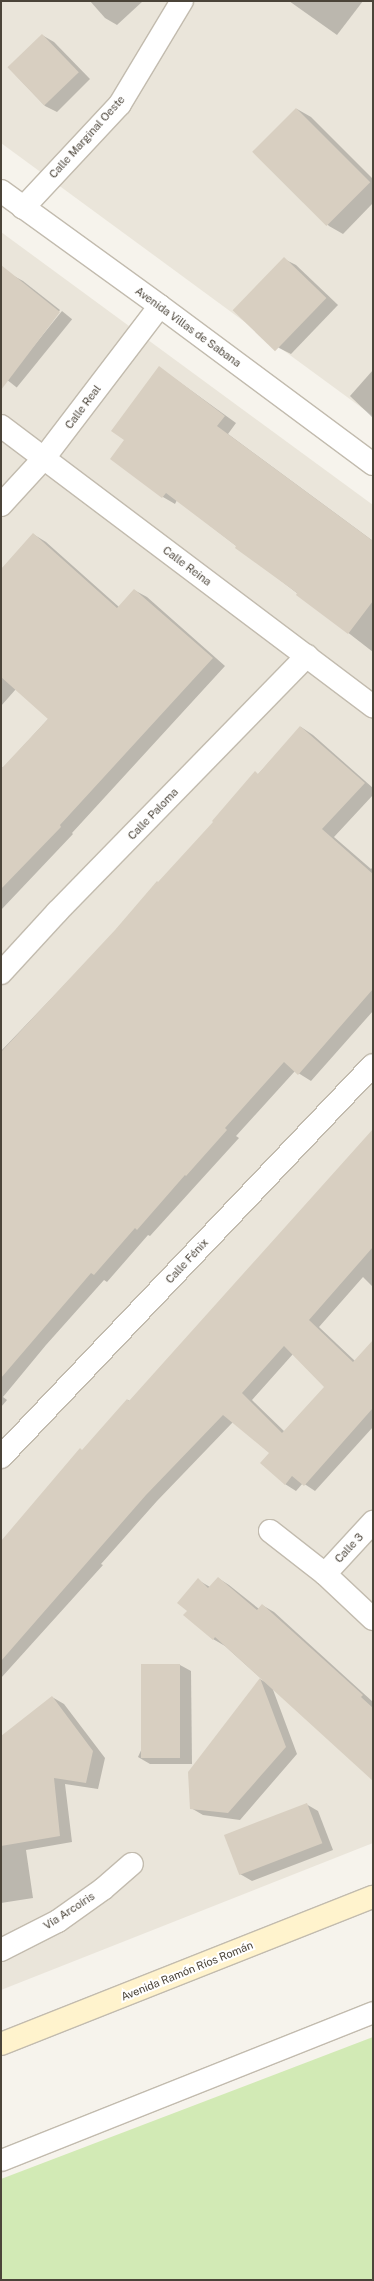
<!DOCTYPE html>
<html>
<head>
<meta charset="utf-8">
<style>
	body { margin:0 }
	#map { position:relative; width:374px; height:2281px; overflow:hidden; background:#f6f3ec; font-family:"Public Sans",sans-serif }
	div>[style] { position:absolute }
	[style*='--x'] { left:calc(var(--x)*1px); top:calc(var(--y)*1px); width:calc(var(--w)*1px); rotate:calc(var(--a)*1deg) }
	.residential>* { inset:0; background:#eae5da }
	.green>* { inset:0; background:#d2eab5 }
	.shadow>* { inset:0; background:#0003; transform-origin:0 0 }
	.building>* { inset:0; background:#d8cfc1; transform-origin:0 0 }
	.roads { filter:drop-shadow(1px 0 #c2bbae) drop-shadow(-1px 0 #c2bbae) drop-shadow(0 1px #c2bbae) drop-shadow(0 -1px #c2bbae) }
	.lane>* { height:21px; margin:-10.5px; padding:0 10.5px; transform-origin:10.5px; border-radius:10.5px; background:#fff }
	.street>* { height:22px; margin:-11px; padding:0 11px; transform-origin:11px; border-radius:11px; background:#fff }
	.secondary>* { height:22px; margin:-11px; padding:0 11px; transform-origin:11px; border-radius:11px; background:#fff3cd }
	span { translate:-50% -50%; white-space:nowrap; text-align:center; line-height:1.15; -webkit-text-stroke:4px #fff; paint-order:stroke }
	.street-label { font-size:11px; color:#4b4439 }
	.frame { position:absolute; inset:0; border:2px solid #4b4439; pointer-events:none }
</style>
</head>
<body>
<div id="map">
	<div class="residential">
		<i style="clip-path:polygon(1px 1px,373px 1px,373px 416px,1px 143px)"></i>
		<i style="clip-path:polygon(1px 232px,373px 505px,373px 1843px,1px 1990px)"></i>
	</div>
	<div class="green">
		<i style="clip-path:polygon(373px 2037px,373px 2280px,1px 2280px,1px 2179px)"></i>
	</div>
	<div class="shadow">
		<i style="clip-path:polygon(90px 1px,143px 1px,117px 25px,105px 18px)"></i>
		<i style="clip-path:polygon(289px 1px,363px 1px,337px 35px)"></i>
		<i style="clip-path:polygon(42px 35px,54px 42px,90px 79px,57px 112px,45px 106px,9px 68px)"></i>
		<i style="clip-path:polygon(297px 109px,311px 117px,373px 179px,373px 203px,343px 234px,329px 226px,255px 152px)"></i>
		<i style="clip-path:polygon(284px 259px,296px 265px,338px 305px,291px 354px,279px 348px,236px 312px)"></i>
		<i style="clip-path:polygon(1px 269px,23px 281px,60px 310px,7px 380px,1px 375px)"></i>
		<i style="left:62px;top:311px;width:13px;height:88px;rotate:39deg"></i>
		<i style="clip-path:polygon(160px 368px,236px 423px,228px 434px,373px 541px,373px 652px,177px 500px,175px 504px,163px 497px,125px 440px)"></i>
		<i style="clip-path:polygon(373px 370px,373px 418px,350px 396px)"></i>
		<i style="clip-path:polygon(33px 534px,46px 542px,119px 607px,134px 590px,147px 597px,225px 666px,72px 833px,73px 834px,1px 910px,1px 766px,3px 768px,49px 718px,16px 689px,1px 706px,1px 571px)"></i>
		<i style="clip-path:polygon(301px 727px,313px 735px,373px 788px,373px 795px,334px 837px,371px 869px,373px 867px,373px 1011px,311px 1081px,295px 1071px,236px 1136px,239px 1138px,199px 1182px,150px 1236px,148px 1235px,107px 1282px,104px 1280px,46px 1345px,3px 1397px,7px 1400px,1px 1407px,1px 1051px,116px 931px)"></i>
		<i style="clip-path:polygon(evenodd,373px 1135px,373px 1287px,363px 1277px,319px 1327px,355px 1361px,373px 1341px,373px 1427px,315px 1491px,303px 1483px,296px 1491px,285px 1484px,270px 1453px,233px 1422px,157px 1501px,101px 1564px,103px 1565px,1px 1678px,1px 1542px,128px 1400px,130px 1401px,373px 1135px,293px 1354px,325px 1387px,285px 1432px,252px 1400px,293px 1354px)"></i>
		<i style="clip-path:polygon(218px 1578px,229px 1585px,259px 1609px,262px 1605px,274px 1612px,373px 1702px,373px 1778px,272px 1687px,297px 1754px,240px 1820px,203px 1815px,191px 1808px,260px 1679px,265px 1682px,225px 1646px,213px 1639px,188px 1610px,198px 1580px,210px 1587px)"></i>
		<i style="clip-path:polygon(180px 1665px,191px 1671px,192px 1764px,150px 1764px,138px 1757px)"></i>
		<i style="clip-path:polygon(52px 1697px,64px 1704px,105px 1758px,98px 1789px,65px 1784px,72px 1842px,26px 1850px,33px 1898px,1px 1903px,1px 1750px)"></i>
		<i style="clip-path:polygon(306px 1804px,318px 1811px,333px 1850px,252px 1881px,240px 1874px)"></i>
	</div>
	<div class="building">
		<i style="left:42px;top:34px;width:53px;height:48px;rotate:46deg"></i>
		<i style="left:296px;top:108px;width:105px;height:62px;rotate:45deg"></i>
		<i style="left:284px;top:257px;width:59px;height:74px;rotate:44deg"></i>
		<i style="clip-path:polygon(1px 265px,60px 312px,1px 390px)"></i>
		<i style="clip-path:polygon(159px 366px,225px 416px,217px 426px,373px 541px,373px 601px,348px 634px,296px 595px,297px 593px,235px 548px,236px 546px,166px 493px,162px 498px,110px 459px,124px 440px,111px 431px)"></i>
		<i style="clip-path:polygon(33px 533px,117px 608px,134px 589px,213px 658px,60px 825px,61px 827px,1px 889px,1px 769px,48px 719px,1px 677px,1px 569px)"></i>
		<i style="clip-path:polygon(300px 726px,365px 783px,322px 829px,373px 874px,373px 989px,298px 1075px,284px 1062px,225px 1128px,227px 1130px,186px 1176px,185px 1175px,137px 1230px,135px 1228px,94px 1275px,91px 1273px,1px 1378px,1px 1052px,115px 930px,157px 881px,158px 882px,213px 822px,212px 821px,255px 771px,258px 774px)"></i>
		<i style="clip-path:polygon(evenodd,373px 1129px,373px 1247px,309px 1320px,353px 1362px,373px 1340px,373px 1408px,304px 1486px,292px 1476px,285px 1485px,260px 1463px,269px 1453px,223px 1415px,146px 1495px,1px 1661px,1px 1541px,80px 1448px,82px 1450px,127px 1399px,129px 1401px,373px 1129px,284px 1346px,324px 1387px,282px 1433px,242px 1393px,284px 1346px)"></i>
		<i style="clip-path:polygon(218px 1577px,257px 1610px,262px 1604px,363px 1695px,361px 1697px,373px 1708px,373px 1781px,215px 1637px,213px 1640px,183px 1615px,187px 1611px,177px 1603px,198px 1578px,208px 1588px)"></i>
		<i style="left:141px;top:1664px;width:39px;height:94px"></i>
		<i style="clip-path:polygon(260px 1678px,286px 1747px,228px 1813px,190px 1809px,188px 1772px)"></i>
		<i style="clip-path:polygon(52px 1696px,93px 1751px,86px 1783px,54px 1778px,60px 1836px,1px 1846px,1px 1736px)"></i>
		<i style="left:307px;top:1803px;width:43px;height:89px;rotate:69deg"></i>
	</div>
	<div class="roads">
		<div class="lane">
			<i style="--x:1;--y:2160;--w:400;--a:-21.7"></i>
		</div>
		<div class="street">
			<i style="--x:1;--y:191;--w:196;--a:35.9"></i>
			<i style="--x:160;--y:306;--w:265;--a:36.6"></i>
			<i style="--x:23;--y:208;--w:142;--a:-47"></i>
			<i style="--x:120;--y:104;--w:120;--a:-59"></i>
			<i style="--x:1;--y:426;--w:466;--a:37"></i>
			<i style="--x:1;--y:505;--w:64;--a:-47.5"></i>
			<i style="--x:44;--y:458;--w:191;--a:-52.7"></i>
			<i style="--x:1;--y:973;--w:83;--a:-47.4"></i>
			<i style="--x:57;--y:912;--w:358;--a:-45.7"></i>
			<i style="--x:1;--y:1457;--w:540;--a:-46.5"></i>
			<i style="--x:270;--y:1531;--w:70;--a:38"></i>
			<i style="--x:325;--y:1574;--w:66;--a:43.2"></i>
			<i style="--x:325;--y:1574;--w:71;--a:-47.3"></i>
			<i style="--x:1;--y:1950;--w:64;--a:-27"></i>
			<i style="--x:58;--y:1921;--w:55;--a:-35.4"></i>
			<i style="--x:103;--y:1889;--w:38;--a:-41"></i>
		</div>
		<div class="secondary">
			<i style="--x:1;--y:2044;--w:400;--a:-21.6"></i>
		</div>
	</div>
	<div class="street-label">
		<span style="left:87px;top:137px;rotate:-48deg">Calle Marginal Oeste</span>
		<span style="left:188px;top:327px;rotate:36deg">Avenida Villas de Sabana</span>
		<span style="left:83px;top:407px;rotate:-53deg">Calle Real</span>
		<span style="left:187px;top:566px;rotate:37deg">Calle Reina</span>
		<span style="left:153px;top:814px;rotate:-46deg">Calle Paloma</span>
		<span style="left:187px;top:1261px;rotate:-47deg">Calle Fénix</span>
		<span style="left:349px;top:1548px;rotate:-47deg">Calle 3</span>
		<span style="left:69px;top:1911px;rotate:-33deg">Vía Arcoíris</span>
		<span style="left:187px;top:1971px;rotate:-22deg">Avenida Ramón Ríos Román</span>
	</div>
	<div class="frame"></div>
</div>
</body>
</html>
